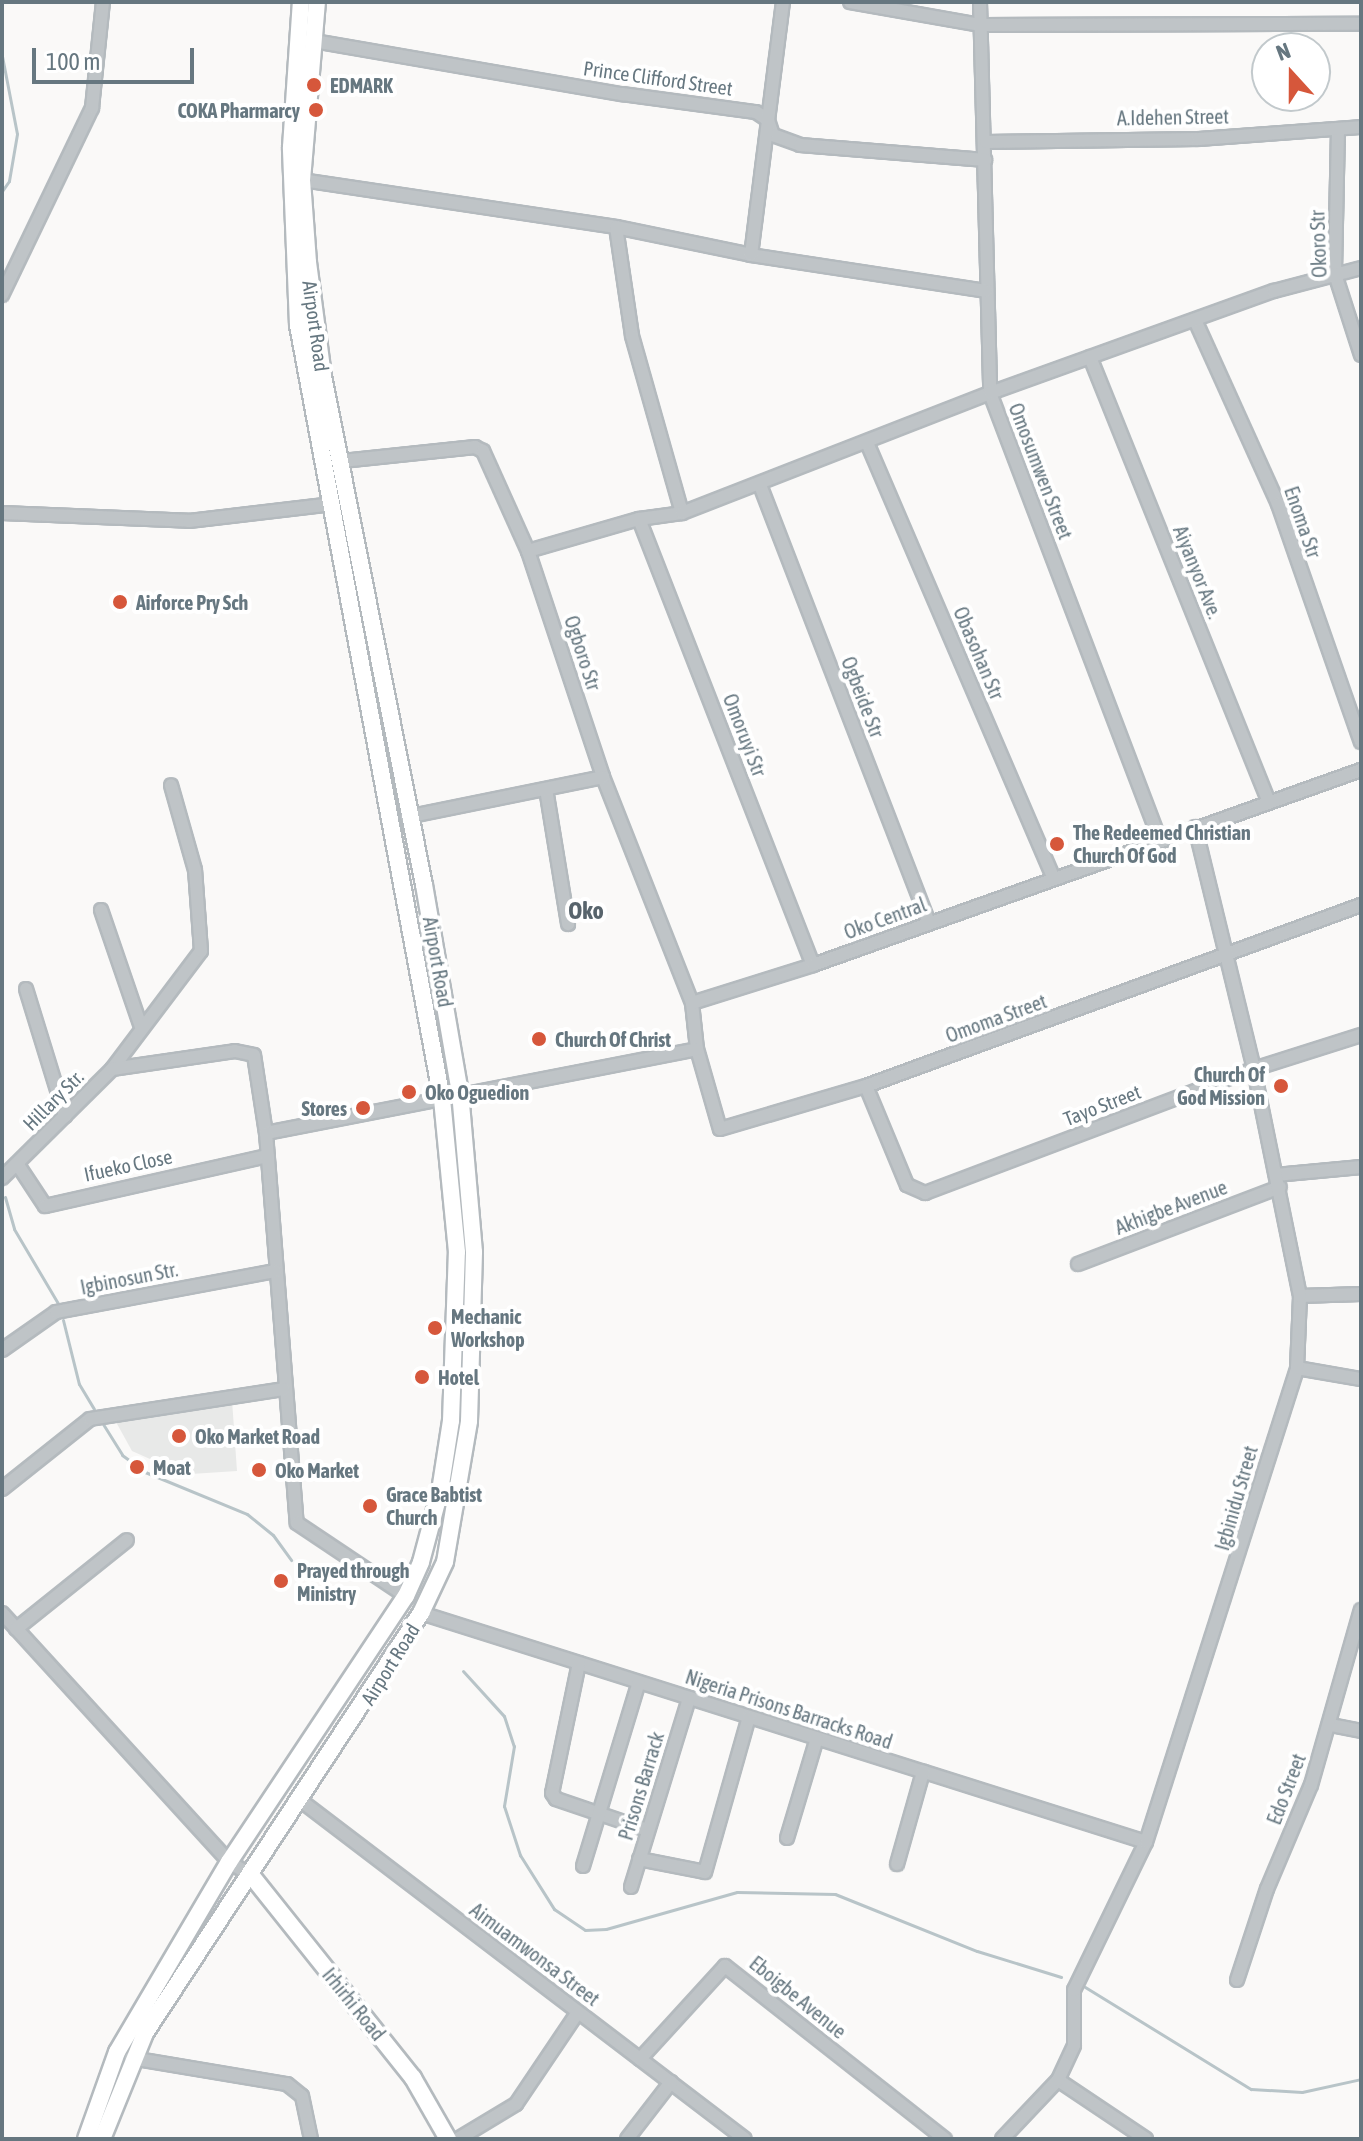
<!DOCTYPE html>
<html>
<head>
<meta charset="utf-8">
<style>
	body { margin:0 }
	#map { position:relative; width:1363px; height:2141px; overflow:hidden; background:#faf9f8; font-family:"Asap Condensed",sans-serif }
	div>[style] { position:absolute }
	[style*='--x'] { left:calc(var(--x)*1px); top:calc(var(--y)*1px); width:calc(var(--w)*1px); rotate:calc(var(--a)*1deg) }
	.built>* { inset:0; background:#e8e9e8 }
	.stream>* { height:3px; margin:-1.5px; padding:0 1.5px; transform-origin:1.5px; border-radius:1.5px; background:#b8c4c8 }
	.roads { filter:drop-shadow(2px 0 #b4babe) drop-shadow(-2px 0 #b4babe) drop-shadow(0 2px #b4babe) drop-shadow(0 -2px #b4babe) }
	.street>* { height:12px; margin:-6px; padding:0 6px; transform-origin:6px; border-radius:6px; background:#bfc4c7 }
	.secondary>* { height:16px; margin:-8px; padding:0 8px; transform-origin:8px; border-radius:8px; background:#fff }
	.dots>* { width:22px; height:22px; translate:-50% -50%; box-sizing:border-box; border:4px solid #fff; border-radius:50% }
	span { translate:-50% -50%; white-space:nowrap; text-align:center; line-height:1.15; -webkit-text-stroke:8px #fff; paint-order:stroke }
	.street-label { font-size:20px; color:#667780 }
	.poi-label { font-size:20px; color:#667780; font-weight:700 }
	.left { translate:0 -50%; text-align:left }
	.right { translate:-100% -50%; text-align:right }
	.quarter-label { font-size:24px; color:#58646c; font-weight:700 }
	.frame { position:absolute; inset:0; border:4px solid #667780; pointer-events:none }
	.north { position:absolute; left:1251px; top:32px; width:80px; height:80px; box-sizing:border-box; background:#fff; border:2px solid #c2c9cc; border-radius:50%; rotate:339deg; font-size:22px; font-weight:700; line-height:32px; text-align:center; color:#667780 }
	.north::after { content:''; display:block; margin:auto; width:28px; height:36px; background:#d6573b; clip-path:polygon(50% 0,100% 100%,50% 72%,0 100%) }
	.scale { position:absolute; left:32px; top:48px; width:162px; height:36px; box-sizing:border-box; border:4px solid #667780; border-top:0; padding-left:10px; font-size:24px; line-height:28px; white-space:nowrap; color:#667780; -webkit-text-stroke:6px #fff; paint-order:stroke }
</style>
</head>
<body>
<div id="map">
	<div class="built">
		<i style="clip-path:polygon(232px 1400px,237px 1471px,191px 1474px,159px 1463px,132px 1451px,116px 1422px)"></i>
	</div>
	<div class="stream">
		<i style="--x:2;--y:56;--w:79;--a:79.1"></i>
		<i style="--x:17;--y:134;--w:48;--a:99.7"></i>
		<i style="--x:9;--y:181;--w:12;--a:125"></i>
		<i style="--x:5;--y:1197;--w:33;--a:74"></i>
		<i style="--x:14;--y:1229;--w:88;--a:59.4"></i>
		<i style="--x:63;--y:1320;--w:66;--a:76"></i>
		<i style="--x:79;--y:1384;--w:29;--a:59"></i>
		<i style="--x:103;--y:1424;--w:36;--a:58"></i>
		<i style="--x:122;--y:1455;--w:29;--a:36"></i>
		<i style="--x:145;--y:1472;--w:110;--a:22.4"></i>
		<i style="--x:247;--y:1514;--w:33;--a:39"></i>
		<i style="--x:273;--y:1535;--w:31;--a:54"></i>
		<i style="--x:463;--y:1671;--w:61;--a:47.7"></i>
		<i style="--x:504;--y:1716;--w:32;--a:72"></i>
		<i style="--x:514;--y:1746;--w:61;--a:99.5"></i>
		<i style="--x:504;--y:1806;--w:52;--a:71.9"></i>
		<i style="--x:520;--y:1855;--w:64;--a:57.8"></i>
		<i style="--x:554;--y:1909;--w:37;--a:34"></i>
		<i style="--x:585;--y:1930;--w:21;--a:-3"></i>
		<i style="--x:606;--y:1929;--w:136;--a:-15.8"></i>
		<i style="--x:737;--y:1892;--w:98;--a:1.2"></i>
		<i style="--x:835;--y:1894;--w:153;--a:21.9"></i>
		<i style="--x:977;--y:1951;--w:88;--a:17.2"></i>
		<i style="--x:1085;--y:1987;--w:195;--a:31.6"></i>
		<i style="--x:1251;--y:2089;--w:51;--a:3.4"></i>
		<i style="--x:1302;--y:2092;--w:60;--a:-12.4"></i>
	</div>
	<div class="roads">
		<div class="street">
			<i style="--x:850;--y:2;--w:133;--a:10"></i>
			<i style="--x:981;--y:25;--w:380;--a:-0.2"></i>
			<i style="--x:980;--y:2;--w:391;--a:88.5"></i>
			<i style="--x:990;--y:393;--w:477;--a:69.2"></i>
			<i style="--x:314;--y:41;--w:313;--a:9.8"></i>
			<i style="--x:622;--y:94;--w:135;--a:7.7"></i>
			<i style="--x:756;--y:112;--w:14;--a:34"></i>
			<i style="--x:768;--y:120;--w:16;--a:72"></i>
			<i style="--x:773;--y:135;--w:29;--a:20"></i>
			<i style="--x:800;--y:145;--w:186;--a:4.6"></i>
			<i style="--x:1338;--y:129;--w:145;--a:91.2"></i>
			<i style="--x:1335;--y:274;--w:85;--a:72.2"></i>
			<i style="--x:986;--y:142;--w:212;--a:-0.8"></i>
			<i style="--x:1198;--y:139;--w:163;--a:-4.2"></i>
			<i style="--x:302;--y:180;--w:317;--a:8.5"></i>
			<i style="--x:616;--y:227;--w:138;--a:11.7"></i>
			<i style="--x:751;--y:255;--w:238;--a:8.7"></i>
			<i style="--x:616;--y:227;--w:110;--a:81.6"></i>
			<i style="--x:632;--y:336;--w:184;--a:74.2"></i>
			<i style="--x:751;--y:255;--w:255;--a:-82.8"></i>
			<i style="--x:2;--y:295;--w:208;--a:-64.3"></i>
			<i style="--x:92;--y:108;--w:107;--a:-84.1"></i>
			<i style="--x:1195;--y:320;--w:202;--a:65.7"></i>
			<i style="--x:1278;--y:504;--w:252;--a:70.8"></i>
			<i style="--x:1090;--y:357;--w:480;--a:68.1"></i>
			<i style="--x:868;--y:445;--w:469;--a:66.8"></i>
			<i style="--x:342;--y:461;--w:134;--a:-6"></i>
			<i style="--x:475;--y:447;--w:9;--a:27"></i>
			<i style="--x:483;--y:451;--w:110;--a:65.8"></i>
			<i style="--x:528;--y:551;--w:238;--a:71.6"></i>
			<i style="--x:603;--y:777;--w:243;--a:68.5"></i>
			<i style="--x:692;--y:1003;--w:46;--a:83.8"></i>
			<i style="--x:697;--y:1049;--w:83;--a:74"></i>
			<i style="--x:720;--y:1129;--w:152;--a:-16.4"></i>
			<i style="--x:866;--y:1086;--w:527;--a:-20.09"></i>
			<i style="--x:760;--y:485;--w:470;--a:68.9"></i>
			<i style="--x:2;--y:513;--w:187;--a:2.4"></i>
			<i style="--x:189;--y:521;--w:145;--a:-6.7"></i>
			<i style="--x:639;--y:519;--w:479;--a:68.7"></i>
			<i style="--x:528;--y:551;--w:116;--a:-16.1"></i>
			<i style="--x:639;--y:519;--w:43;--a:-7.9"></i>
			<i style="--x:682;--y:513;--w:331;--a:-21.3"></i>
			<i style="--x:990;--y:393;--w:302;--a:-19.8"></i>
			<i style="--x:1274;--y:291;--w:90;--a:-14.8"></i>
			<i style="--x:546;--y:789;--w:137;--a:80.7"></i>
			<i style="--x:407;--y:817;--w:200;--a:-11.5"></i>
			<i style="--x:101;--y:910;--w:124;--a:71.1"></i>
			<i style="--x:26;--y:989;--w:133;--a:72.9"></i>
			<i style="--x:692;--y:1003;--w:127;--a:-17.4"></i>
			<i style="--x:813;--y:965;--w:582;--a:-19.59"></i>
			<i style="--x:112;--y:1069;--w:148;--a:-53"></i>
			<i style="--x:201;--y:951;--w:81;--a:-94.2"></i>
			<i style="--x:195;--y:870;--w:88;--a:-105.8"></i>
			<i style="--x:866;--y:1086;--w:107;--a:67.5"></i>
			<i style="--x:907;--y:1185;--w:20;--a:24"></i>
			<i style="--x:925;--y:1193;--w:352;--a:-20.7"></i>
			<i style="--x:1254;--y:1069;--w:112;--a:-17.6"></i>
			<i style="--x:266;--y:1133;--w:439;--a:-11"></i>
			<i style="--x:18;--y:1165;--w:49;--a:56.6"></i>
			<i style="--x:45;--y:1206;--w:228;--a:-12.7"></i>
			<i style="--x:1276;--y:1175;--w:85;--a:-5.4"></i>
			<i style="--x:2;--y:1178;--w:155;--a:-44.7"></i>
			<i style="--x:112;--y:1069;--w:124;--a:-8.3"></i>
			<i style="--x:235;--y:1051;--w:19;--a:12"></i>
			<i style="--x:254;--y:1055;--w:79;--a:81.3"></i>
			<i style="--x:266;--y:1133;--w:391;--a:85.5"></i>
			<i style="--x:297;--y:1523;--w:131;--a:33.8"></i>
			<i style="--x:1078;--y:1264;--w:216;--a:-20.9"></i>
			<i style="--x:1300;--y:1296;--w:61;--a:-1.9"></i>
			<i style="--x:2;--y:1350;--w:66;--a:-35.1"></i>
			<i style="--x:56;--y:1312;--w:223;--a:-10.6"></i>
			<i style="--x:1297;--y:1368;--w:65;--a:9.8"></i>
			<i style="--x:2;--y:1489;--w:112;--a:-38.5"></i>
			<i style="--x:90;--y:1419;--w:196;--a:-8.8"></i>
			<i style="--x:2;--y:1613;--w:337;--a:47.6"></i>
			<i style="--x:229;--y:1862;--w:26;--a:31"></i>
			<i style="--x:421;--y:1613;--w:760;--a:17.53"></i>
			<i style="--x:16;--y:1629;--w:142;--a:-38.7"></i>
			<i style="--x:579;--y:1663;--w:133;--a:101.7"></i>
			<i style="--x:552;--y:1793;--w:7;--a:56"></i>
			<i style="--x:556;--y:1799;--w:96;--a:18.8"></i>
			<i style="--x:1331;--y:1725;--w:31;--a:11"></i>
			<i style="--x:300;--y:1800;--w:559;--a:37.3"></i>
			<i style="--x:787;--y:1838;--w:104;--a:-73.3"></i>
			<i style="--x:639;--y:1859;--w:67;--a:11.1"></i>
			<i style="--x:705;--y:1872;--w:161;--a:-74.2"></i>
			<i style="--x:897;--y:1864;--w:96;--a:-74.2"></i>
			<i style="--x:583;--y:1866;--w:192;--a:-73.1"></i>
			<i style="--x:631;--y:1887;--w:198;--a:-72.9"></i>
			<i style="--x:1237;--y:1980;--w:96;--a:-71.8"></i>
			<i style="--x:1267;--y:1889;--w:113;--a:-67.1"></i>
			<i style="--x:1311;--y:1785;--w:182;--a:-74.1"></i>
			<i style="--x:131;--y:2058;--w:158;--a:9.5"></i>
			<i style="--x:287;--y:2084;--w:19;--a:39"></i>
			<i style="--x:302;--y:2096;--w:44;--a:78.2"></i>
			<i style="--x:640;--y:2059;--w:126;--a:-47.6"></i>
			<i style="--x:725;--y:1966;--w:280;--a:38.2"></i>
			<i style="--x:1058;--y:2080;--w:106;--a:33.8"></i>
			<i style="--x:458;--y:2139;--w:68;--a:-31.1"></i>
			<i style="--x:516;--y:2104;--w:111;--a:-56"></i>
			<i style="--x:627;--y:2139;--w:72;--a:-52.3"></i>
			<i style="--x:1002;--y:2139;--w:81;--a:-46.5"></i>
			<i style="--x:1058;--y:2080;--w:38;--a:-65"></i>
			<i style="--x:1074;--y:2045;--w:55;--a:-90"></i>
			<i style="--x:1074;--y:1990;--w:165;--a:-64.1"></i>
			<i style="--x:1146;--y:1842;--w:497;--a:-72.3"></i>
			<i style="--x:1297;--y:1368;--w:72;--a:-87.6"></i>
			<i style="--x:1300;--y:1296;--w:232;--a:-101.5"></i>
			<i style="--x:1254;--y:1069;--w:249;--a:-103.7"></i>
		</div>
		<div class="secondary">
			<i style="--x:251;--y:1875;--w:260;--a:51.4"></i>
			<i style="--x:413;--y:2078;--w:70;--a:60.2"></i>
			<i style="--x:86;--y:2139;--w:92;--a:-70.4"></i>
			<i style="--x:117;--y:2052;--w:221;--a:-59.5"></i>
			<i style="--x:229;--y:1862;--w:320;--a:-56.4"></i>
			<i style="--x:406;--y:1596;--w:37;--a:-66"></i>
			<i style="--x:421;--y:1562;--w:73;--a:-75"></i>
			<i style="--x:440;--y:1491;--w:71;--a:-81.1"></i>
			<i style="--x:451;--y:1421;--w:169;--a:-88"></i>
			<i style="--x:457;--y:1252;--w:154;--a:-95.6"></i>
			<i style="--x:442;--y:1099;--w:787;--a:-100.54"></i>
			<i style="--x:298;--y:325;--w:178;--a:-92.3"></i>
			<i style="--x:291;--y:147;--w:145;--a:-86.1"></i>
			<i style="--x:102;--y:2139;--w:114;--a:-67.9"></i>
			<i style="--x:145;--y:2033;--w:503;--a:-56.69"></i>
			<i style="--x:421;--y:1613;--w:56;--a:-64.8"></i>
			<i style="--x:445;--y:1562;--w:143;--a:-80.3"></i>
			<i style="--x:469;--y:1421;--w:169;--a:-88.3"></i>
			<i style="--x:474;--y:1252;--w:160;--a:-95"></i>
			<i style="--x:460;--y:1093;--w:211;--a:-99.8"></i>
			<i style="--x:424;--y:885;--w:519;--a:-101.22"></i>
			<i style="--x:323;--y:376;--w:115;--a:-97.5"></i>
			<i style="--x:308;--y:262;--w:82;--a:-94.2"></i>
			<i style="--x:302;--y:180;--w:179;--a:-85.2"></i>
		</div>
	</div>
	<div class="dots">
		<i style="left:314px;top:85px;background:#d6573b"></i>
		<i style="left:316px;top:110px;background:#d6573b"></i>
		<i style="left:120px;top:602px;background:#d6573b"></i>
		<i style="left:1057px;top:844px;background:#d6573b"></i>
		<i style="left:539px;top:1039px;background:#d6573b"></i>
		<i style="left:1281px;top:1086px;background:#d6573b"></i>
		<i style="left:409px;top:1092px;background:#d6573b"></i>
		<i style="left:363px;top:1108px;background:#d6573b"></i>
		<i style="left:435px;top:1328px;background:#d6573b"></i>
		<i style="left:422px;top:1377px;background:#d6573b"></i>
		<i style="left:179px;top:1436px;background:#d6573b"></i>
		<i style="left:137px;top:1467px;background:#d6573b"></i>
		<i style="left:259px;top:1470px;background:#d6573b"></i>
		<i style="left:370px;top:1506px;background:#d6573b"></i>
		<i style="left:281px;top:1581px;background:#d6573b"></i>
	</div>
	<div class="street-label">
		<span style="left:658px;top:78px;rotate:8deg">Prince Clifford Street</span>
		<span style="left:1173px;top:117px;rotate:-1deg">A.Idehen Street</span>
		<span style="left:1318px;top:244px;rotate:-92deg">Okoro Str</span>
		<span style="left:316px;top:326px;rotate:82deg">Airport Road</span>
		<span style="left:1041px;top:471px;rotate:69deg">Omosumwen Street</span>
		<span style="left:1303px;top:522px;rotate:71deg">Enoma Str</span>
		<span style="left:1198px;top:572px;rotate:68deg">Aiyanyor Ave.</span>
		<span style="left:583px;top:653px;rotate:72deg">Ogboro Str</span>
		<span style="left:979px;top:653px;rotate:67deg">Obasohan Str</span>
		<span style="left:863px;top:697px;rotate:69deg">Ogbeide Str</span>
		<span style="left:745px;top:735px;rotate:69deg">Omoruyi Str</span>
		<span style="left:885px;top:918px;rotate:-20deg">Oko Central</span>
		<span style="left:438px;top:962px;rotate:80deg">Airport Road</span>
		<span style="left:996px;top:1018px;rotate:-20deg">Omoma Street</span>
		<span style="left:53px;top:1100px;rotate:-45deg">Hillary Str.</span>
		<span style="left:1102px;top:1105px;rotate:-21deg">Tayo Street</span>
		<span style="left:128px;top:1165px;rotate:-12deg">Ifueko Close</span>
		<span style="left:1171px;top:1207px;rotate:-21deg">Akhigbe Avenue</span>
		<span style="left:129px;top:1278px;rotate:-11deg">Igbinosun Str.</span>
		<span style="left:1236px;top:1498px;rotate:-74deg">Igbinidu Street</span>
		<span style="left:390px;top:1664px;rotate:-58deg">Airport Road</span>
		<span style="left:789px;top:1709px;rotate:18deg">Nigeria Prisons Barracks Road</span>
		<span style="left:641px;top:1786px;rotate:-73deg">Prisons Barrack</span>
		<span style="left:1286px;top:1789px;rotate:-69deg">Edo Street</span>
		<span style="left:535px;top:1954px;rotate:37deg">Aimuamwonsa Street</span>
		<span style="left:798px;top:1997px;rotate:39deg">Eboigbe Avenue</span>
		<span style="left:354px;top:2004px;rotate:51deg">Irhirhi Road</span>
	</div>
	<div class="poi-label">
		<span class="left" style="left:330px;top:85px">EDMARK</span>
		<span class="right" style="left:300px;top:110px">COKA Pharmarcy</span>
		<span class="left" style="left:136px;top:602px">Airforce Pry Sch</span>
		<span class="left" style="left:1073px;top:844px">The Redeemed Christian<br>Church Of God</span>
		<span class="left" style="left:555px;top:1039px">Church Of Christ</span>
		<span class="right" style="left:1265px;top:1086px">Church Of<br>God Mission</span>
		<span class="left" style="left:425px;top:1092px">Oko Oguedion</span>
		<span class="right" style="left:347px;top:1108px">Stores</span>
		<span class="left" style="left:451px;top:1328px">Mechanic<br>Workshop</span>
		<span class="left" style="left:438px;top:1377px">Hotel</span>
		<span class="left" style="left:195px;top:1436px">Oko Market Road</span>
		<span class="left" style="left:153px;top:1467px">Moat</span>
		<span class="left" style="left:275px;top:1470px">Oko Market</span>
		<span class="left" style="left:386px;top:1506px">Grace Babtist<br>Church</span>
		<span class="left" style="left:297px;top:1582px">Prayed through<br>Ministry</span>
	</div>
	<div class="quarter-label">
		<span style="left:586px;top:911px">Oko</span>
	</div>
	<div class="frame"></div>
	<div class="north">N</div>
	<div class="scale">100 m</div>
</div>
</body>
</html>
